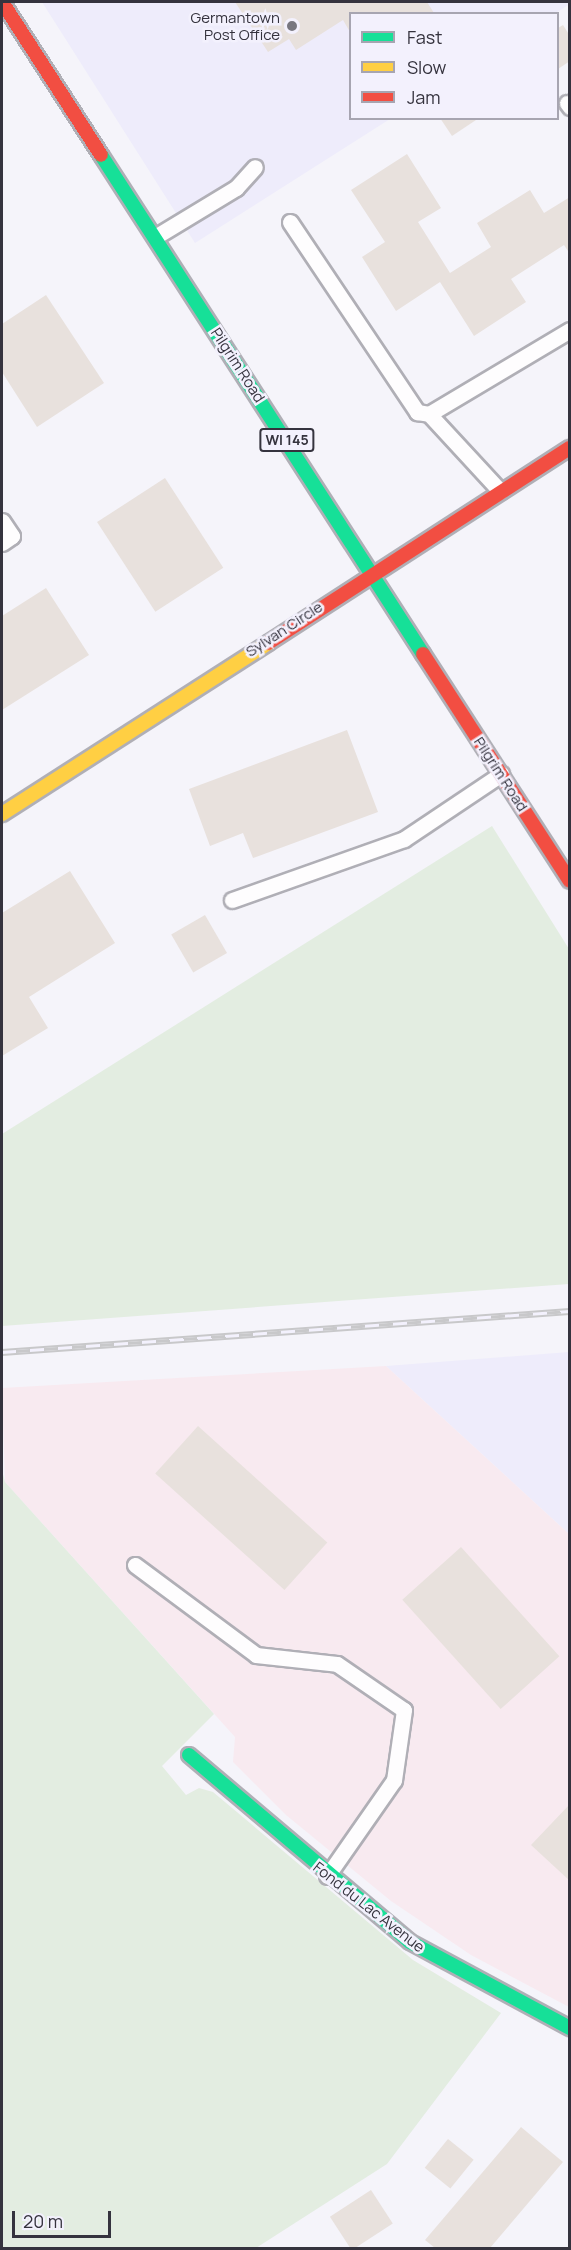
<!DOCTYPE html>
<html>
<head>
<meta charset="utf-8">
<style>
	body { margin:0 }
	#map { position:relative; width:571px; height:2250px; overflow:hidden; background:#f5f4fa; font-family:Manrope,sans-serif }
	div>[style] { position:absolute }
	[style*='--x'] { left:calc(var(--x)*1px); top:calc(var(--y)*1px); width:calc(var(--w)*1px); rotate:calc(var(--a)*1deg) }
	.built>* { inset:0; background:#eeecfb }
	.industrial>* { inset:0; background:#f8eaf0 }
	.green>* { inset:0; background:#e3ede1 }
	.building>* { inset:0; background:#e8e1dd; transform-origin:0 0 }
	.roads { filter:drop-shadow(2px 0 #b0afb6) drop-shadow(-2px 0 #b0afb6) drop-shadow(0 2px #b0afb6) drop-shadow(0 -2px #b0afb6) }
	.lane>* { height:15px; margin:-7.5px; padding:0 7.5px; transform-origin:7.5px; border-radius:7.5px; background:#fefdfe }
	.fast>* { height:14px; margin:-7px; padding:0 7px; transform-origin:7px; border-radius:7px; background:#16e098 }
	.slow>* { height:14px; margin:-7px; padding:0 7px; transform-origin:7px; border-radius:7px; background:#ffcf43 }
	.jam>* { height:14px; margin:-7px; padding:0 7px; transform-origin:7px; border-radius:7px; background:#f24e42 }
	.rail>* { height:7px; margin-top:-3.5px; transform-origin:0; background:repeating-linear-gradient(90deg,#f3f1fd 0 14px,#c8c8ca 0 28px); box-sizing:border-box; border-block:2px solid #c8c8ca }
	.dots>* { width:16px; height:16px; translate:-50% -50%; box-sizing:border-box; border:3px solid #f3f1fd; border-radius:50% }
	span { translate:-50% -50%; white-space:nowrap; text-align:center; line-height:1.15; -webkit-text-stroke:5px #f3f1fd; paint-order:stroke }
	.shield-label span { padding:2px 4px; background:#f3f1fd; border:2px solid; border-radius:4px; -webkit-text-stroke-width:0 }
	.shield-label { font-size:14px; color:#35333e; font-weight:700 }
	.poi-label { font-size:15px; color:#35333e }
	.right { translate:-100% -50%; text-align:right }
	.street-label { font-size:15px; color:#35333e }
	.frame { position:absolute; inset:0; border:3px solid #35333e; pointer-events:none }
	.legend { position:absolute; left:349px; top:12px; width:210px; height:108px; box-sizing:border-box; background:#f3f1fd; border:2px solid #a7a5b1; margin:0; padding:8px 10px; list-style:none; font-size:18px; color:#35333e }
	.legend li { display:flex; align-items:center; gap:12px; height:30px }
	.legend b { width:30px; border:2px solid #a7a5b1 }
	.scale { position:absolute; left:12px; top:2211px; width:99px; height:27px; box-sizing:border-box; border:3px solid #35333e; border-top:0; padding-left:8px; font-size:18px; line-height:21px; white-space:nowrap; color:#35333e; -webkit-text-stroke:4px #f3f1fd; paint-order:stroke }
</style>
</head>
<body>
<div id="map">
	<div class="built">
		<i style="clip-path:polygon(42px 2px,569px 2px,570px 4px,554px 14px,350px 14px,350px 118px,390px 119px,195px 243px)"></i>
		<i style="clip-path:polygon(569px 1352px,569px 1534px,386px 1366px)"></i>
	</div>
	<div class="industrial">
		<i style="clip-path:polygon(386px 1366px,569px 1534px,569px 2007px,471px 1955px,391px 1901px,286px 1815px,233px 1762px,235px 1737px,5px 1482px,2px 1388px)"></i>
	</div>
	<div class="green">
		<i style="clip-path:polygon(492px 826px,569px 949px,569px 1284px,2px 1326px,2px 1134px)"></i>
		<i style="clip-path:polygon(2px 1470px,5px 1482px,214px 1714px,162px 1766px,186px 1795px,199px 1788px,213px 1792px,413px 1960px,501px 2013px,387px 2164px,256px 2248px,2px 2248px)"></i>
	</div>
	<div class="building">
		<i style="clip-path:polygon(235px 2px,427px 2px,434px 13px,350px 14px,350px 32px,343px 20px,296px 50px,289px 39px,268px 52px)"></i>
		<i style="clip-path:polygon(563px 25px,570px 36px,570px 61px,558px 69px,558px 28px)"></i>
		<i style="clip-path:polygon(440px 118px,479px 118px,452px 136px)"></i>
		<i style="clip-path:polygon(407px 154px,441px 208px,418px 222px,450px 273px,491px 247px,477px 223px,530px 190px,544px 213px,570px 197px,570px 254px,564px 245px,511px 279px,526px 302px,474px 336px,440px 282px,396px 311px,362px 257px,385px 242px,351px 190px)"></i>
		<i style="clip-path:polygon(46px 295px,104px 383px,37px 427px,2px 372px,2px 324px)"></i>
		<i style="left:165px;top:478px;width:107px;height:81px;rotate:57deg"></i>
		<i style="clip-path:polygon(46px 588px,89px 655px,2px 710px,2px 616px)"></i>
		<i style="clip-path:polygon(347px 730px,378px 812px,253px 858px,243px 833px,210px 846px,189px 789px)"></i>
		<i style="clip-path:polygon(70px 871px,115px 943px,29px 997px,48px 1028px,2px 1056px,2px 913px)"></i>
		<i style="left:205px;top:915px;width:44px;height:39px;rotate:60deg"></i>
		<i style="left:198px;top:1426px;width:174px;height:64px;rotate:42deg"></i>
		<i style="left:461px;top:1547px;width:147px;height:79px;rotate:48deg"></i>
		<i style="clip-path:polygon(570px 1804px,570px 1881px,531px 1845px)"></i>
		<i style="clip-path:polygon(521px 2127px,563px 2162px,490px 2248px,435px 2248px,425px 2240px)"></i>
		<i style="left:448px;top:2139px;width:33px;height:37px;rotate:39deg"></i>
		<i style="left:371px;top:2190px;width:40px;height:49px;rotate:57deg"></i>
	</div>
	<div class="roads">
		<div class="lane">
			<i style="--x:567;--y:103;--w:5;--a:53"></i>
			<i style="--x:290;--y:222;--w:229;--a:56.2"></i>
			<i style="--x:417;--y:412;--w:12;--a:9"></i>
			<i style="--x:429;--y:414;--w:105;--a:47.3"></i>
			<i style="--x:155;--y:237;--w:95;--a:-31.2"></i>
			<i style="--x:236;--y:188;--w:28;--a:-48"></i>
			<i style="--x:429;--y:414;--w:164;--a:-30.8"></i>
			<i style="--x:2;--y:521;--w:18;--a:56"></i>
			<i style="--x:12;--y:536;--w:12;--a:145"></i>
			<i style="--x:232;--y:900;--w:182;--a:-19.5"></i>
			<i style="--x:404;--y:839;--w:117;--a:-33.8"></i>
			<i style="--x:135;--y:1565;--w:151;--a:36.6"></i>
			<i style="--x:256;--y:1655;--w:81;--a:6.3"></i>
			<i style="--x:337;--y:1664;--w:81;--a:34.5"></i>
			<i style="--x:404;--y:1710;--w:71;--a:98.1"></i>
			<i style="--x:394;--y:1780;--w:117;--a:124.9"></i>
		</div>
		<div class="fast">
			<i style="--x:101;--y:155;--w:594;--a:57.17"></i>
			<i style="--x:189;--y:1755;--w:289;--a:40.2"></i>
			<i style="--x:410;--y:1942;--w:182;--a:28.3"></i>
		</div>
		<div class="slow">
			<i style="--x:2;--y:814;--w:316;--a:-32.7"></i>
		</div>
		<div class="jam">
			<i style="--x:2;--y:2;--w:182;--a:57.1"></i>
			<i style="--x:268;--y:643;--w:359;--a:-32.9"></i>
			<i style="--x:423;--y:654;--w:270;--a:57.1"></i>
		</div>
	</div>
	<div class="rail">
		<i style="--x:2;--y:1352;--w:569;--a:-4.13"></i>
	</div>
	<div class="dots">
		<i style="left:292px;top:26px;background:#787780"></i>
	</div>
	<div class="shield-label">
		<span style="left:287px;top:440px">WI 145</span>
	</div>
	<div class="poi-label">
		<span class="right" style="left:280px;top:26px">Germantown<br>Post Office</span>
	</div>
	<div class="street-label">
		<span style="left:238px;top:365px;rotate:57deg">Pilgrim Road</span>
		<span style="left:284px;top:629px;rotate:-33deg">Sylvan Circle</span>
		<span style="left:501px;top:774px;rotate:57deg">Pilgrim Road</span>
		<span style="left:369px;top:1907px;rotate:38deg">Fond du Lac Avenue</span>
	</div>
	<div class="frame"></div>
	<ul class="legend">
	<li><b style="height:8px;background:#16e098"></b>Fast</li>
	<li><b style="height:8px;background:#ffcf43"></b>Slow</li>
	<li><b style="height:8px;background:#f24e42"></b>Jam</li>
	</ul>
	<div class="scale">20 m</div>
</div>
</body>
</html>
